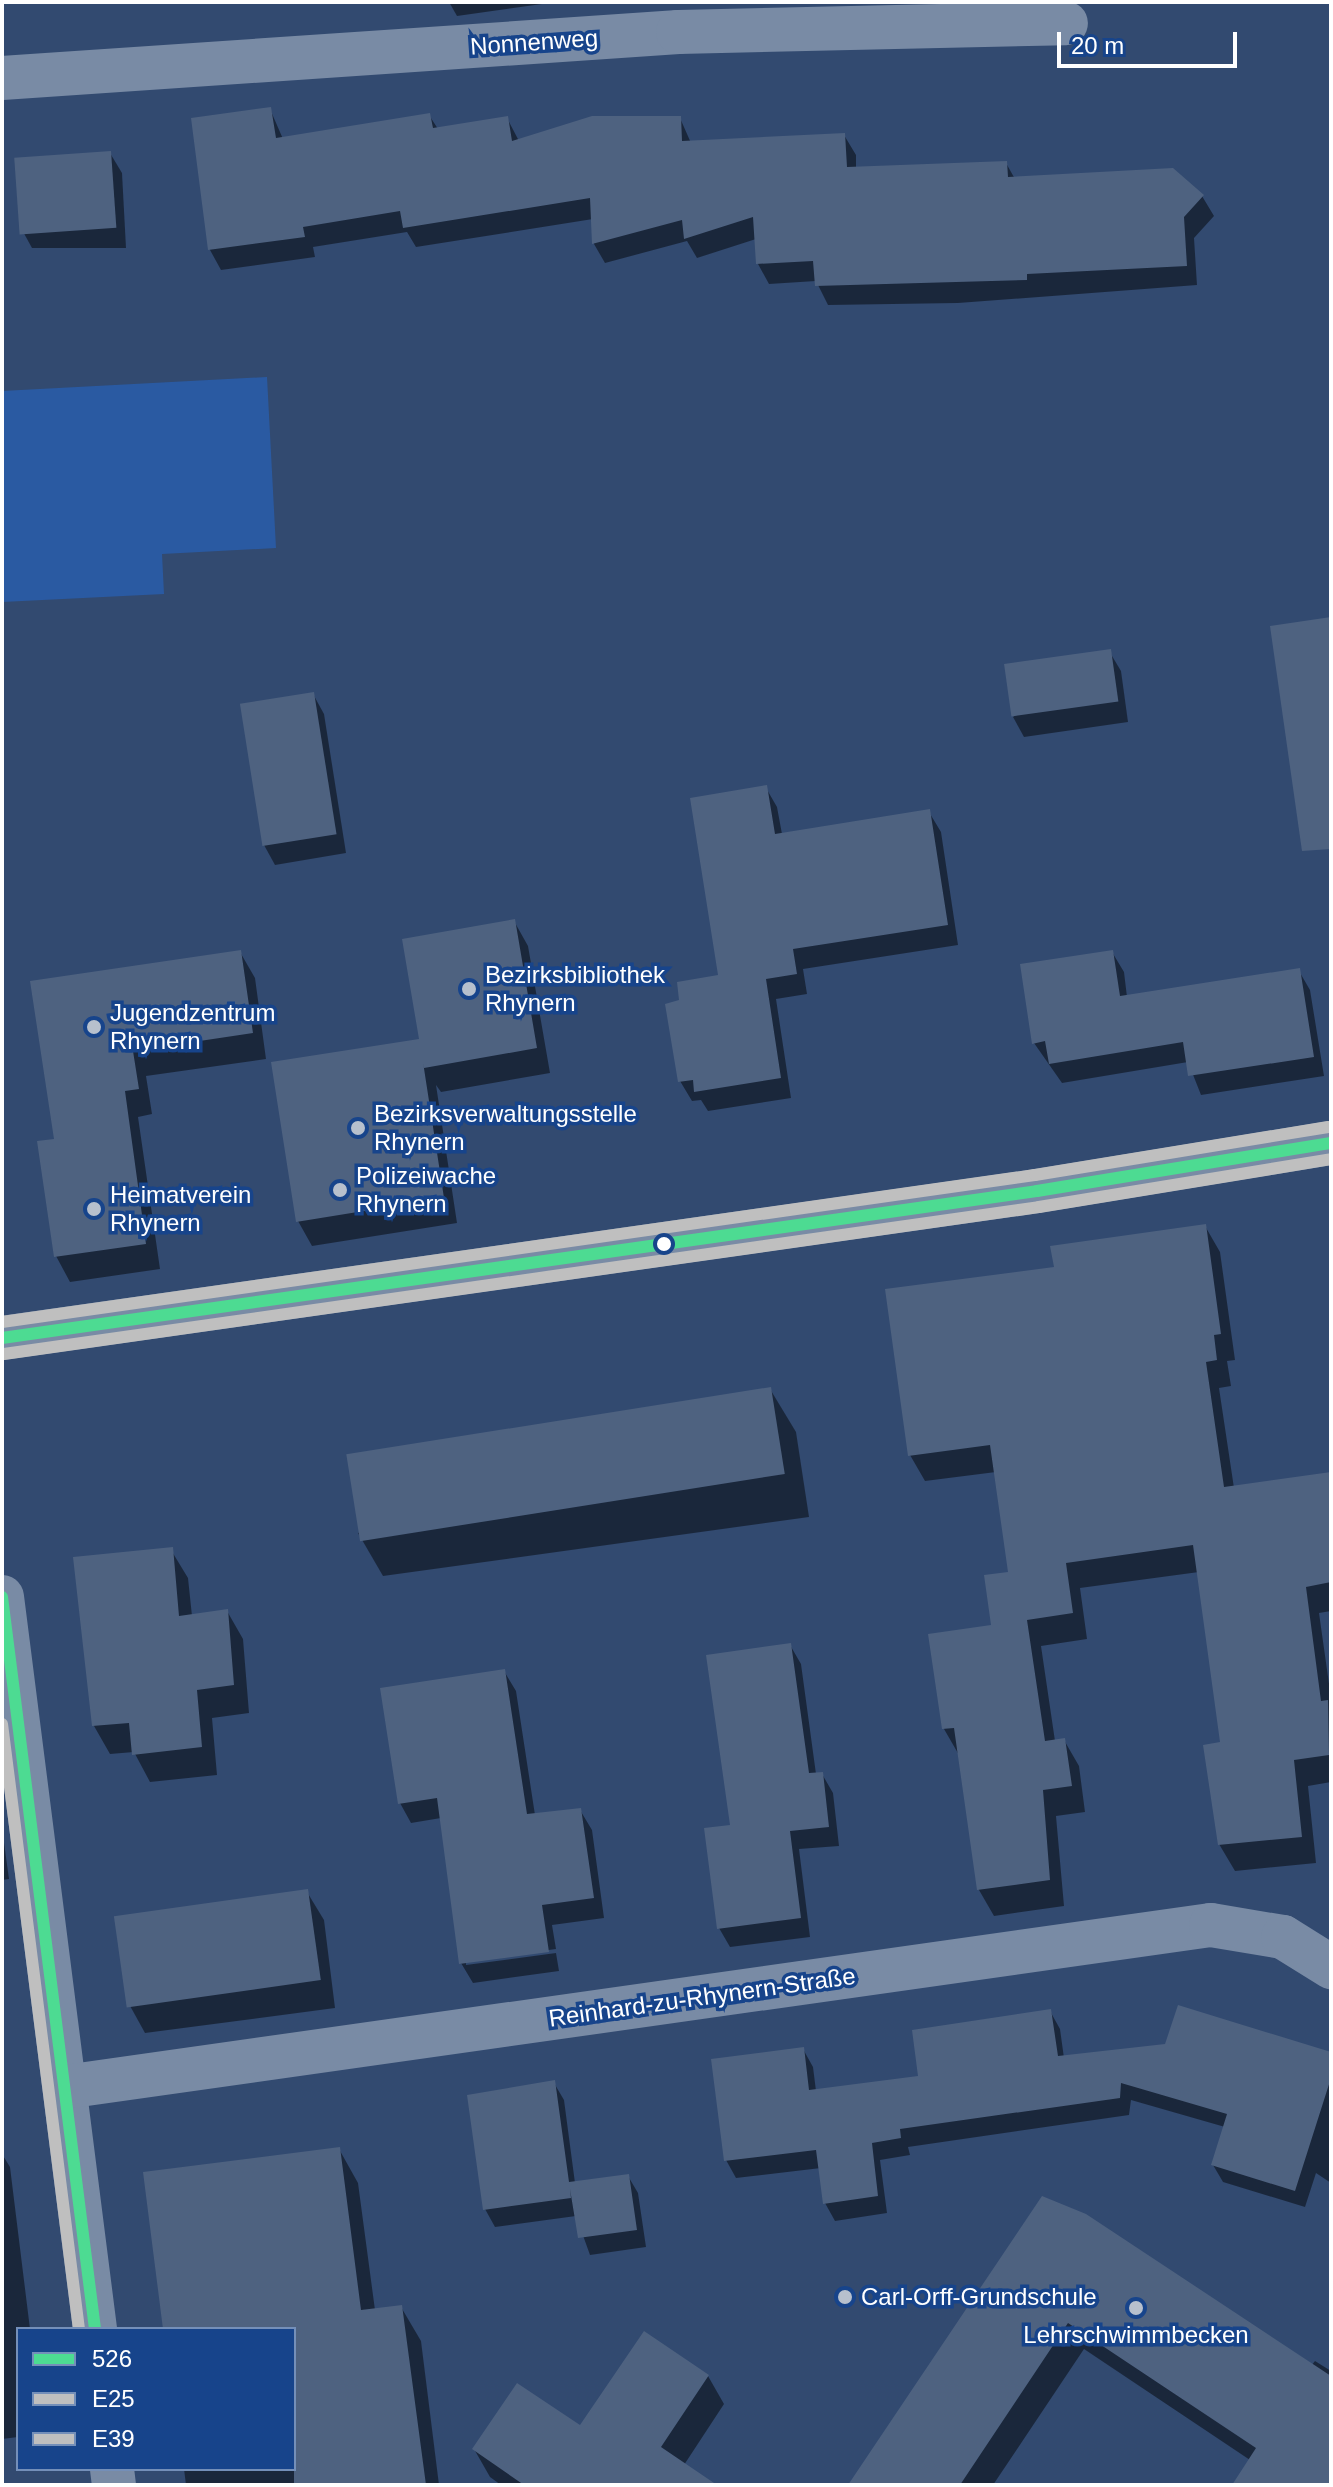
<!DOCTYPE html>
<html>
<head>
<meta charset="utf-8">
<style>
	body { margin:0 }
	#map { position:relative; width:1333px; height:2487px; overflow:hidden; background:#324a70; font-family:Arial,sans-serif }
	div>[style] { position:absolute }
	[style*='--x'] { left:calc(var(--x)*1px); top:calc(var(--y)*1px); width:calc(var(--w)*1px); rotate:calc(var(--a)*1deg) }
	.green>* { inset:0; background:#2a5aa2 }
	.shadow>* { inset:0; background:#0007 }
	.building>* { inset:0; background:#4e6280; transform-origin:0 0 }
	.street>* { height:44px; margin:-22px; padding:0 22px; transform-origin:22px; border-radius:22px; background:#798ba5 }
	.bus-1>* { height:12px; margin:-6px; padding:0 6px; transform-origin:6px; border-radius:6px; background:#4ddb92 }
	.bus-2>* { height:12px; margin:-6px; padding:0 6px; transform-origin:6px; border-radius:6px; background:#bfbfbf }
	.bus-3>* { height:12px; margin:-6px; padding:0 6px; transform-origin:6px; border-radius:6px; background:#bfbfbf }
	.dots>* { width:22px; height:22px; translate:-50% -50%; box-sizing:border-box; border:4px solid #17448b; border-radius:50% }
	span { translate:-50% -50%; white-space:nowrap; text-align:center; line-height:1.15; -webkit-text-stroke:7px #17448b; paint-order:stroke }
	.street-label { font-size:24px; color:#fff }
	.poi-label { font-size:24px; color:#fff }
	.left { translate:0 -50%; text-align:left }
	.frame { position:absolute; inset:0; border:4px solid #fff; pointer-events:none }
	.legend { position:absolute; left:16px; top:2327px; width:280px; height:144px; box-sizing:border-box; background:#17448b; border:2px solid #748fb9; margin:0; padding:10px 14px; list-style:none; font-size:24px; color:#fff }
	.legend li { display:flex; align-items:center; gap:16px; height:40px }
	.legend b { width:40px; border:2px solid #748fb9 }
	.scale { position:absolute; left:1057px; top:32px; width:180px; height:36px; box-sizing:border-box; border:4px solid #fff; border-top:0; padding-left:10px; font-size:24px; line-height:28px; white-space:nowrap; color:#fff; -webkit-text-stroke:6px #17448b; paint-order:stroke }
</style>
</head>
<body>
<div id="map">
	<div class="green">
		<i style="clip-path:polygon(267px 377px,276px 548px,162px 554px,164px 594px,2px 602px,2px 391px)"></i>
	</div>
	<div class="shadow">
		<i style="clip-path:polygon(449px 2px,549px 2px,549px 3px,457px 16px)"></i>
		<i style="clip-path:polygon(270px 109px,283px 139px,429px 115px,438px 129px,507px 118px,519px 141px,680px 118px,691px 143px,844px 135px,856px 155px,856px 169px,1006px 163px,1015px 179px,1202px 196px,1214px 216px,1194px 238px,1197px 285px,958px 303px,828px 305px,816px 281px,769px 284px,758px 264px,756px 239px,697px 258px,687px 241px,605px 263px,594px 244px,593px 219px,416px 247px,407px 232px,313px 247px,315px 257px,221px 270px,210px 250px,193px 119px)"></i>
		<i style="clip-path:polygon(110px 153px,122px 173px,126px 248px,32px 248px,21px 228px)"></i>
		<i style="clip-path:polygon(1109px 651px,1121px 671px,1128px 722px,1024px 737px,1013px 717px)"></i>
		<i style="clip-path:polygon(313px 694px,324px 714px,346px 853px,275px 865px,264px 845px)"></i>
		<i style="clip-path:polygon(766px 788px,777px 807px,782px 834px,929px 812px,941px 832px,958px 945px,803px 969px,807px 994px,776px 999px,791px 1098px,708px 1111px,701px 1100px,692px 1101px,680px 1081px,682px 1002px,720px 977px)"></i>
		<i style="clip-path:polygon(514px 921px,528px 946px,550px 1073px,441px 1092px,436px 1085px,457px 1223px,312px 1246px,298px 1221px,421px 1040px)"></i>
		<i style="clip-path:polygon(240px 952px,255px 978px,266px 1059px,146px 1076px,152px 1114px,138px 1117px,160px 1269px,70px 1282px,56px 1256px,56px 1140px,32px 983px)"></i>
		<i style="clip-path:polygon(1112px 952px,1124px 972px,1127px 997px,1299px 971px,1310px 990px,1324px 1076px,1201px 1095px,1188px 1062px,1062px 1083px,1034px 1043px)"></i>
		<i style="clip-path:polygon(1205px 1226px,1220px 1252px,1235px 1360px,1227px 1361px,1231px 1386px,1219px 1388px,1234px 1488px,1331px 1474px,1331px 1611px,1319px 1613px,1331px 1698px,1331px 1782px,1308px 1786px,1316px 1863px,1235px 1871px,1219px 1844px,1223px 1744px,1199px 1572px,1080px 1588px,1087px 1639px,1041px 1646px,1055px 1741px,1064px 1740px,1079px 1766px,1085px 1812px,1056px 1816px,1064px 1906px,994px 1916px,979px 1890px,959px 1755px,944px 1729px,993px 1627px,1010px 1573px,996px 1472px,925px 1481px,910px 1455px,1056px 1269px)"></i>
		<i style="clip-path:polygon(770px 1389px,796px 1432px,809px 1517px,383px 1576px,358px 1533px)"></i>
		<i style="clip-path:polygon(171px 1550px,188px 1578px,192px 1616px,227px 1611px,243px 1639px,249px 1713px,212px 1718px,217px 1775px,150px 1782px,134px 1752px,110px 1754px,94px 1726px)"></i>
		<i style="clip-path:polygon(790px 1645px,801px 1664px,816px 1774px,822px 1774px,833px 1793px,839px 1846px,799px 1849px,810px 1937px,730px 1947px,719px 1928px,733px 1827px)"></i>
		<i style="clip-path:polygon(504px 1671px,516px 1691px,535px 1815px,580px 1810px,592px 1830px,604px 1918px,552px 1925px,556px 1949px,466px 1961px,466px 1965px,556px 1953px,559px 1971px,473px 1983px,461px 1963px,441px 1818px,411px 1823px,400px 1803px)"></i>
		<i style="clip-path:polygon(2px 1828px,9px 1879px,2px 1880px)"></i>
		<i style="clip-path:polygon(307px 1892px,324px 1920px,335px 2008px,145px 2033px,129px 2004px)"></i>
		<i style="clip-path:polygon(1050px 2011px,1060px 2029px,1064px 2058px,1331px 2054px,1331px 2183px,1316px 2173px,1305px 2207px,1223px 2182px,1213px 2165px,1225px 2127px,1131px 2100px,1129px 2115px,908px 2147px,910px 2155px,880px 2160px,887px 2213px,835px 2221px,825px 2203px,821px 2168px,736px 2178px,726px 2160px,803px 2049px,813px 2067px,816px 2091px,921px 2078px)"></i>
		<i style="clip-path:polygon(554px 2083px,564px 2100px,575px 2183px,628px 2176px,638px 2193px,646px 2247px,590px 2255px,576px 2216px,495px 2227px,485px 2209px)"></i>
		<i style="clip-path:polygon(339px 2149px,358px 2183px,375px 2310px,401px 2307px,421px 2341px,439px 2485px,186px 2485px,184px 2469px,294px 2469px,294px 2329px,165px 2329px)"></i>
		<i style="clip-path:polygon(2px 2154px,10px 2167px,30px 2329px,18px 2329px,18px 2437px,2px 2439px)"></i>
		<i style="clip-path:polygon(1042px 2198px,1311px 2366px,1315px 2361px,1331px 2371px,1331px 2485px,1248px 2485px,1250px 2460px,1084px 2349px,993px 2485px,851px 2485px)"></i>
		<i style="clip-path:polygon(708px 2376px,724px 2404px,684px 2465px,714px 2485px,501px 2485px,490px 2477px,474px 2449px,580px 2428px)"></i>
	</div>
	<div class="building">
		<i style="clip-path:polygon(271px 107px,276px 138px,430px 113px,433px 128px,508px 116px,512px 141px,592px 116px,681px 116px,682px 141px,845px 133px,847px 167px,1007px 161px,1008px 177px,1173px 168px,1204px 195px,1184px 217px,1187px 266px,1027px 274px,1027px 280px,815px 286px,813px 261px,756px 264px,753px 217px,684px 239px,682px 220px,592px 244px,590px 198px,403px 228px,400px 211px,303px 227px,305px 237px,208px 250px,191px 118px)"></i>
		<i style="left:111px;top:151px;width:77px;height:97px;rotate:86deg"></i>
		<i style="clip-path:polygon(1331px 617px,1331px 849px,1302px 851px,1270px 626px)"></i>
		<i style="left:1111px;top:649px;width:53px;height:108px;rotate:82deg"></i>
		<i style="left:314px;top:692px;width:144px;height:75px;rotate:81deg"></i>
		<i style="clip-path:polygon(767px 785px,775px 834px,930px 809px,948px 925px,793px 949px,797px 974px,766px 979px,781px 1078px,694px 1092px,693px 1080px,678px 1082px,665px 1004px,679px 1000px,677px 982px,718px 975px,690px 798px)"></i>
		<i style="clip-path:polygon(515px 919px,537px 1048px,424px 1068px,423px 1062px,444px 1198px,296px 1222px,271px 1062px,419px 1039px,402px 939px)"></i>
		<i style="clip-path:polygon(241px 950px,253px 1033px,133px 1051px,139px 1089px,125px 1091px,146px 1244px,54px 1257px,37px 1141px,54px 1139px,30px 981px)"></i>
		<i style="clip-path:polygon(1113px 950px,1120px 996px,1300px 968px,1314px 1057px,1188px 1076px,1183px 1042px,1049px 1064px,1045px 1041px,1032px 1044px,1020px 964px)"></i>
		<i style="clip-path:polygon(1206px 1224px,1221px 1334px,1214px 1335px,1217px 1360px,1206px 1362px,1224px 1487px,1331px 1472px,1331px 1582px,1306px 1587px,1321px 1701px,1328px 1700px,1329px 1755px,1294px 1760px,1302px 1837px,1218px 1845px,1203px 1745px,1220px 1742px,1193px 1545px,1066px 1563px,1073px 1613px,1027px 1620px,1045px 1741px,1065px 1738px,1072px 1786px,1043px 1790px,1050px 1880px,977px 1890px,954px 1728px,942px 1729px,928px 1634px,991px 1625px,984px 1575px,1008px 1572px,990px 1445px,908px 1456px,885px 1289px,1054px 1267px,1050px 1246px)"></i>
		<i style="left:771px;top:1387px;width:88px;height:430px;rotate:81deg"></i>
		<i style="clip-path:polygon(173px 1547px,179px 1616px,228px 1609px,234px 1685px,197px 1690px,202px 1747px,132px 1755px,129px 1723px,92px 1726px,73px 1557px)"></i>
		<i style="clip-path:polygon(791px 1643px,809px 1773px,823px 1772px,829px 1827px,790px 1831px,801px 1918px,717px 1929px,704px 1828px,730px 1825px,706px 1655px)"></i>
		<i style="clip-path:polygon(505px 1669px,527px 1814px,581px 1808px,594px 1898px,542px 1905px,549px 1952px,459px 1964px,437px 1798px,398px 1804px,380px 1688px)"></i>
		<i style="left:308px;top:1889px;width:92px;height:196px;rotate:82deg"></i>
		<i style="clip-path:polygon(1178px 2005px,1331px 2052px,1331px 2078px,1295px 2191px,1211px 2165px,1227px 2114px,1121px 2083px,1120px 2098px,900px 2129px,901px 2138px,872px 2143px,878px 2196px,823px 2204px,816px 2150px,724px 2161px,711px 2059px,804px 2047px,809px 2090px,918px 2076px,912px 2030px,1051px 2009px,1058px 2056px,1165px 2044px)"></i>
		<i style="clip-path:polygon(555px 2080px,569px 2182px,629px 2174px,637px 2230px,578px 2238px,570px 2189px,571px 2198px,483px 2210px,467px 2095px)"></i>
		<i style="clip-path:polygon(340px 2147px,361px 2310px,402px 2305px,426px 2485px,294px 2485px,294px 2329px,163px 2329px,143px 2172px)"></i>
		<i style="clip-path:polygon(1042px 2196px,1086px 2214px,1331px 2376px,1331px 2485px,1232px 2485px,1256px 2448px,1068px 2323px,960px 2485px,848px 2485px)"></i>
		<i style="clip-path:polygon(644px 2331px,709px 2375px,661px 2447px,717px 2485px,524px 2485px,472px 2449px,517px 2383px,580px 2425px)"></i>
	</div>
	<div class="street">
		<i style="--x:2;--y:78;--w:678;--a:-3.89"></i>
		<i style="--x:678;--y:32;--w:388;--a:-1.3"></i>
		<i style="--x:2;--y:1338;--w:1045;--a:-8.08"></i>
		<i style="--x:1037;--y:1191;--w:298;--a:-9.3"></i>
		<i style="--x:2;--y:1597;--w:738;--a:82.76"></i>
		<i style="--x:65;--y:2087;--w:1157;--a:-8.05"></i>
		<i style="--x:1211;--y:1925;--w:73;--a:9.5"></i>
		<i style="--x:1283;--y:1937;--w:57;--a:32"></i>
		<i style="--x:112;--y:2469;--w:16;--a:83"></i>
	</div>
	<div class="bus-1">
		<i style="--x:2;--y:1338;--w:1045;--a:-8.08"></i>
		<i style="--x:1037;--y:1191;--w:298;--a:-9.3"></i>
		<i style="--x:2;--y:1597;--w:738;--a:82.76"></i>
	</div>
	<div class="bus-2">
		<i style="--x:4;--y:1354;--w:1045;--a:-8.08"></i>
		<i style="--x:1039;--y:1207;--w:296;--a:-9.3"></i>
		<i style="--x:2;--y:1724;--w:610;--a:82.75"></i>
	</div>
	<div class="bus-3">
		<i style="--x:2;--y:1322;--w:1043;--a:-8.1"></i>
		<i style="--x:1035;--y:1175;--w:297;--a:-9.3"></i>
	</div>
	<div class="dots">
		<i style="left:469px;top:989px;background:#b7c0cd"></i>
		<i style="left:94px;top:1027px;background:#b7c0cd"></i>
		<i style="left:358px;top:1128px;background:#b7c0cd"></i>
		<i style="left:340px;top:1190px;background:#b7c0cd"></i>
		<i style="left:94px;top:1209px;background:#b7c0cd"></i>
		<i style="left:664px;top:1244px;background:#fff"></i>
		<i style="left:845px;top:2297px;background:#b7c0cd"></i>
		<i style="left:1136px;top:2308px;background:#b7c0cd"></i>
	</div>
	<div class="street-label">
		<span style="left:534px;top:42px;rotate:-4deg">Nonnenweg</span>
		<span style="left:702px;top:1997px;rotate:-8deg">Reinhard-zu-Rhynern-Straße</span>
	</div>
	<div class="poi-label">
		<span class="left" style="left:485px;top:989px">Bezirksbibliothek<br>Rhynern</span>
		<span class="left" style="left:110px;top:1027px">Jugendzentrum<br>Rhynern</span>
		<span class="left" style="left:374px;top:1128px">Bezirksverwaltungsstelle<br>Rhynern</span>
		<span class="left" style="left:356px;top:1190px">Polizeiwache<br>Rhynern</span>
		<span class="left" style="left:110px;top:1209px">Heimatverein<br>Rhynern</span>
		<span class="left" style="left:861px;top:2297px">Carl-Orff-Grundschule</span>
		<span style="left:1136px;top:2335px">Lehrschwimmbecken</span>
	</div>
	<div class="frame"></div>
	<ul class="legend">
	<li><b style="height:10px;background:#4ddb92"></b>526</li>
	<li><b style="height:10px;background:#bfbfbf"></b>E25</li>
	<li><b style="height:10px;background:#bfbfbf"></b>E39</li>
	</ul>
	<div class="scale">20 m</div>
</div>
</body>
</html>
